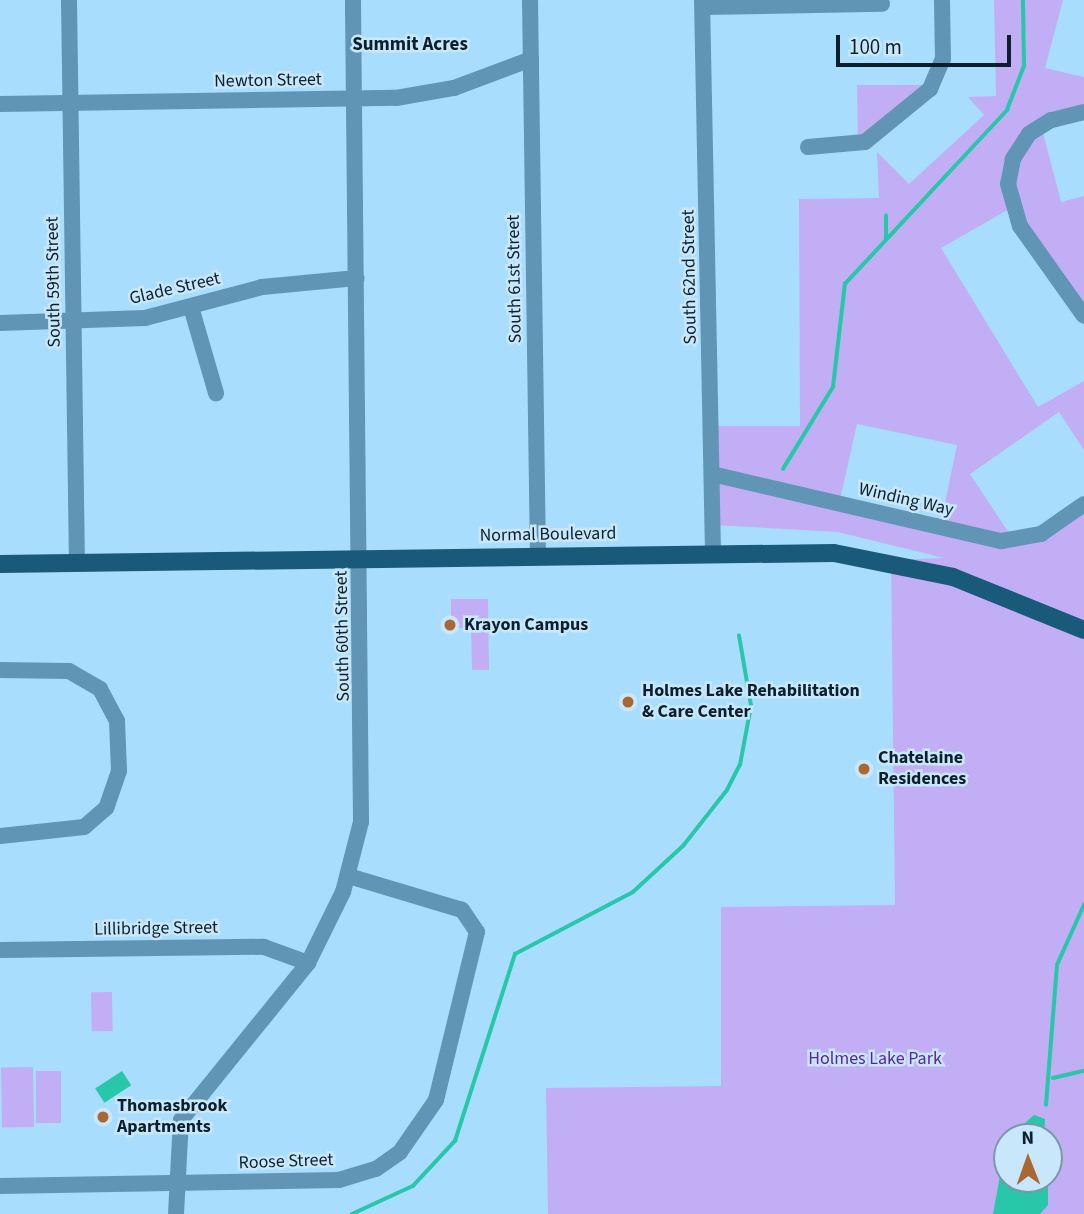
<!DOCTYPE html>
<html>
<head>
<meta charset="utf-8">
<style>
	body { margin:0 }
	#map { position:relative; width:1084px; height:1214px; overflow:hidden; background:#a9ddfe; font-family:"Source Sans 3",sans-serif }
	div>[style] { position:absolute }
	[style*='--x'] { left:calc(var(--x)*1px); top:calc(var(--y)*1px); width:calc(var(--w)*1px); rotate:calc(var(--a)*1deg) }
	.green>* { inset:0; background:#c1aef5; transform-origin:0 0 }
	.water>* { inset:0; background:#28c7a9; transform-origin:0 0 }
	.stream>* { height:3.5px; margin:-1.75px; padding:0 1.75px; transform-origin:1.75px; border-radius:1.75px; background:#28c7a9 }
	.minor>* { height:16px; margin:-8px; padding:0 8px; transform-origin:8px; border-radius:8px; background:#6095b5 }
	.major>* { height:18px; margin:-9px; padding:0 9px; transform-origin:9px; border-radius:9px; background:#195a7b }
	.dots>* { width:19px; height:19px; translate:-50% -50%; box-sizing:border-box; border:4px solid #c8e7fb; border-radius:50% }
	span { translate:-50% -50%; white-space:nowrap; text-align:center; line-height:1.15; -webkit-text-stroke:5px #c8e7fb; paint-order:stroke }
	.street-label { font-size:18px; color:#0b202c }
	.poi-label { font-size:18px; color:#0b202c; font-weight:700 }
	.left { translate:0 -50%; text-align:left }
	.park-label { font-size:18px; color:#5b22a7 }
	.neighbourhood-label { font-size:19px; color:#0b202c; font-weight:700 }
	.north { position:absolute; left:993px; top:1123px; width:70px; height:70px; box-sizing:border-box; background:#c8e7fb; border:2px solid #7c97a8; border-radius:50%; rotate:359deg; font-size:19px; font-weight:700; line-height:28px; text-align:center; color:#0b202c }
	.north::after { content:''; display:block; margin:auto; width:24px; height:32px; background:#a96733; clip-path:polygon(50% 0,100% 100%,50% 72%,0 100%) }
	.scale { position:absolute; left:836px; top:35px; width:175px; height:32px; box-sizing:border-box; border:4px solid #0b202c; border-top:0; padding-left:9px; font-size:21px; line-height:24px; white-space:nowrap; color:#0b202c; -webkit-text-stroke:5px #c8e7fb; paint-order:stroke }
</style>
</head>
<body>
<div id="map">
	<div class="green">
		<i style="clip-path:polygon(evenodd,994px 0,1063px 0,1045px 68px,1084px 77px,1084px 112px,1041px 125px,1061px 202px,1084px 196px,1084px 315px,1011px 208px,941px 248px,1038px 407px,1084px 381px,1084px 450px,1059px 412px,970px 474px,1015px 542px,1084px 504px,1084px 1214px,548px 1214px,546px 1088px,721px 1086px,721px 907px,895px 905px,891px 560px,944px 558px,838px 532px,713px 525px,711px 426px,800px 426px,799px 199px,879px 198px,877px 152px,909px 184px,984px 115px,968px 97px,996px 96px,994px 0,857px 424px,957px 445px,940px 527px,839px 504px,857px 424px,994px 0,1007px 1137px,1049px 1137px,1049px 1179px,1007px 1179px,1007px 1137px)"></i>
		<i style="clip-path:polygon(857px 85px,932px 85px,858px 145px)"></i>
		<i style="clip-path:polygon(451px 599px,488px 599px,489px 670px,472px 670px,471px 628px,451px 628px)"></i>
		<i style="left:112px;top:992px;width:39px;height:21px;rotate:89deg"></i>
		<i style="left:33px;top:1067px;width:60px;height:32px;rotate:89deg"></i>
		<i style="left:36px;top:1071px;width:25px;height:52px"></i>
	</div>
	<div class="water">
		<i style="left:122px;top:1071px;width:17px;height:32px;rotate:57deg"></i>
		<i style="clip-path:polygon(1034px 1115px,1045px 1119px,1044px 1137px,1009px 1137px)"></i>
		<i style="clip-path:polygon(1007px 1138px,1007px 1179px,1048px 1179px,1048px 1205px,1040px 1214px,993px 1214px)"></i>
	</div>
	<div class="stream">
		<i style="--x:886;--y:239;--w:23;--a:-90"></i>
		<i style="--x:783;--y:469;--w:96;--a:-58.6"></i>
		<i style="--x:833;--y:387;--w:104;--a:-83.4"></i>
		<i style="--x:845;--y:284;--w:238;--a:-47"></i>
		<i style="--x:1007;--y:110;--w:47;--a:-68.9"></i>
		<i style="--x:1024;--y:66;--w:66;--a:-90.9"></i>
		<i style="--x:1053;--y:1078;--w:32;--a:-13"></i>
		<i style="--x:1046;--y:1105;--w:140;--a:-85.5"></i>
		<i style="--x:1057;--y:965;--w:66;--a:-65.8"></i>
		<i style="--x:352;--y:1214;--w:67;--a:-24.7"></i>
		<i style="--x:413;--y:1186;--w:62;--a:-47"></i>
		<i style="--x:455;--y:1141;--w:196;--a:-72.2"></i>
		<i style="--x:515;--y:954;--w:133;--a:-27.7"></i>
		<i style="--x:633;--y:892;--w:68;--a:-42.6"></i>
		<i style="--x:683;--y:846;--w:71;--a:-51.8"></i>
		<i style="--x:727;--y:790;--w:28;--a:-63"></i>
		<i style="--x:740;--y:765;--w:60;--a:-79.4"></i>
		<i style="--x:751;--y:706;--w:71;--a:-99.7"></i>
	</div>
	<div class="minor">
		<i style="--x:69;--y:0;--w:563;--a:89.19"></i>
		<i style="--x:530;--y:0;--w:557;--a:89.18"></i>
		<i style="--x:702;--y:0;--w:554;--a:88.86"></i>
		<i style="--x:703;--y:7;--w:179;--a:-1"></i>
		<i style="--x:0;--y:104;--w:396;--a:-0.9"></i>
		<i style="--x:396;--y:98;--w:59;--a:-9.8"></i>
		<i style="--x:454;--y:88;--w:82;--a:-20.6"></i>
		<i style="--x:1084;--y:112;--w:34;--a:166"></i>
		<i style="--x:1051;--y:120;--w:26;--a:148"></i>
		<i style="--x:1029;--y:134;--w:30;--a:123"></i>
		<i style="--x:1013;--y:159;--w:25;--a:101"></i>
		<i style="--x:1008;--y:184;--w:44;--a:74.1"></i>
		<i style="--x:1020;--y:226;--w:110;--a:54.6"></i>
		<i style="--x:808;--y:147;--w:57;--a:-5"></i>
		<i style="--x:865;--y:142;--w:84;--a:-39.2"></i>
		<i style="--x:930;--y:89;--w:33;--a:-67"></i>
		<i style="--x:943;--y:59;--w:59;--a:-91"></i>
		<i style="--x:191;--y:307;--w:90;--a:73.8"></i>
		<i style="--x:0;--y:323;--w:145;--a:-2"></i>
		<i style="--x:145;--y:318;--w:121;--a:-14.8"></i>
		<i style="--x:262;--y:287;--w:95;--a:-5.4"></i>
		<i style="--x:712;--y:474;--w:297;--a:13.1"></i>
		<i style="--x:1001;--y:541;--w:41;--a:-9.9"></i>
		<i style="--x:1041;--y:534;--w:52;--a:-34.9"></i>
		<i style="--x:0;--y:670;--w:69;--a:0.8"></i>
		<i style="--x:69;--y:671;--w:36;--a:30"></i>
		<i style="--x:100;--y:689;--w:36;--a:62"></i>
		<i style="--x:117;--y:721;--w:50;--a:87.7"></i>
		<i style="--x:119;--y:771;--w:39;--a:109"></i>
		<i style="--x:106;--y:808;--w:29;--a:139"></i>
		<i style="--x:84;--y:827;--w:84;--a:173.9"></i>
		<i style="--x:0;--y:950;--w:264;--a:-0.7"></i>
		<i style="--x:264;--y:947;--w:47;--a:20"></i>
		<i style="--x:0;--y:1186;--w:339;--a:-1"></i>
		<i style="--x:339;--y:1180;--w:39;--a:-17"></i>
		<i style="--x:376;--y:1169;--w:29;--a:-35"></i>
		<i style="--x:400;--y:1152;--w:63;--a:-55.3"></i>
		<i style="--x:436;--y:1100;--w:173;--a:-76.3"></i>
		<i style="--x:477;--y:932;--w:27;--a:-124"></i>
		<i style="--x:462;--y:910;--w:118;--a:-163.3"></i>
		<i style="--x:176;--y:1214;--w:94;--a:-87"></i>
		<i style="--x:181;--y:1120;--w:202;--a:-51"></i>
		<i style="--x:308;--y:963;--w:79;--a:-63.8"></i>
		<i style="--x:343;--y:892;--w:72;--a:-75.6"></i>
		<i style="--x:361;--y:822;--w:822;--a:-90.56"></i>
	</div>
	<div class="major">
		<i style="--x:0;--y:564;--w:834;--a:-0.76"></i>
		<i style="--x:834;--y:553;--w:121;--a:11.4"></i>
		<i style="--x:953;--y:577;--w:141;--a:22"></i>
	</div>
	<div class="dots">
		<i style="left:450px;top:625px;background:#a96733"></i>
		<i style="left:628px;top:702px;background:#a96733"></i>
		<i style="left:864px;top:769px;background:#a96733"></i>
		<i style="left:103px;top:1117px;background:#a96733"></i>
	</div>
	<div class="street-label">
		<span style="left:268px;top:81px;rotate:-1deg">Newton Street</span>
		<span style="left:690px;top:277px;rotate:-91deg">South 62nd Street</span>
		<span style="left:515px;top:279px;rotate:-91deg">South 61st Street</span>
		<span style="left:54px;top:282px;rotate:-91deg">South 59th Street</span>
		<span style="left:175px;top:289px;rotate:-13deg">Glade Street</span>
		<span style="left:906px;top:500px;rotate:13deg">Winding Way</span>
		<span style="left:548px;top:535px;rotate:-1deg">Normal Boulevard</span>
		<span style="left:343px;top:636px;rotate:-91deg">South 60th Street</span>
		<span style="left:156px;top:929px;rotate:-1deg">Lillibridge Street</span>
		<span style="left:286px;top:1162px;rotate:-2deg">Roose Street</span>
	</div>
	<div class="poi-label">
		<span class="left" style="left:464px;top:625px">Krayon Campus</span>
		<span class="left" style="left:642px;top:702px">Holmes Lake Rehabilitation<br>&amp; Care Center</span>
		<span class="left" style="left:878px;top:769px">Chatelaine<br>Residences</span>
		<span class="left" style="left:117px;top:1117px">Thomasbrook<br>Apartments</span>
	</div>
	<div class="park-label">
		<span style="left:875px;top:1059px">Holmes Lake Park</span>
	</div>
	<div class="neighbourhood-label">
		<span style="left:410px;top:45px">Summit Acres</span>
	</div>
	<div class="north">N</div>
	<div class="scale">100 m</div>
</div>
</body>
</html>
